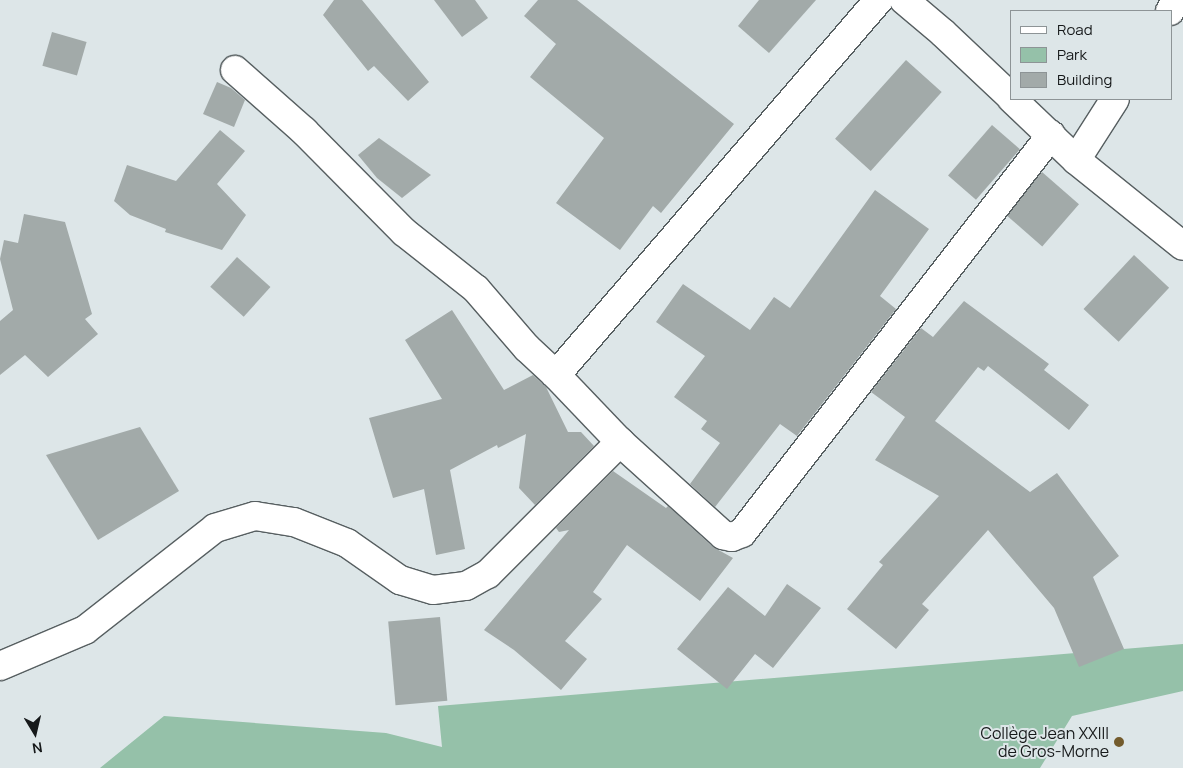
<!DOCTYPE html>
<html>
<head>
<meta charset="utf-8">
<style>
	body { margin:0 }
	#map { position:relative; width:1183px; height:768px; overflow:hidden; background:#dde6e8; font-family:Manrope,sans-serif }
	div>[style] { position:absolute }
	[style*='--x'] { left:calc(var(--x)*1px); top:calc(var(--y)*1px); width:calc(var(--w)*1px); rotate:calc(var(--a)*1deg) }
	.green>* { inset:0; background:#95c1a9 }
	.building>* { inset:0; background:#a2aaa9; transform-origin:0 0 }
	.roads { filter:drop-shadow(1px 0 #575f61) drop-shadow(-1px 0 #575f61) drop-shadow(0 1px #575f61) drop-shadow(0 -1px #575f61) }
	.minor>* { height:28px; margin:-14px; padding:0 14px; transform-origin:14px; border-radius:14px; background:#fff }
	.dots>* { width:14px; height:14px; translate:-50% -50%; box-sizing:border-box; border:2px solid #dde6e8; border-radius:50% }
	span { translate:-50% -50%; white-space:nowrap; text-align:center; line-height:1.15; -webkit-text-stroke:4px #dde6e8; paint-order:stroke }
	.poi-label { font-size:16px; color:#16191a }
	.right { translate:-100% -50%; text-align:right }
	.legend { position:absolute; left:1010px; top:10px; width:162px; height:90px; box-sizing:border-box; background:#dde6e8; border:1px solid #8d9496; margin:0; padding:6px 9px; list-style:none; font-size:15px; color:#16191a }
	.legend li { display:flex; align-items:center; gap:10px; height:25px }
	.legend b { width:25px; border:1px solid #8d9496 }
	.north { position:absolute; left:10px; top:708px; width:50px; height:50px; -webkit-text-stroke:4px #dde6e8; paint-order:stroke; rotate:171deg; font-size:14px; font-weight:700; line-height:20px; text-align:center; color:#16191a }
	.north::after { content:''; display:block; margin:auto; width:18px; height:22px; background:#16191a; clip-path:polygon(50% 0,100% 100%,50% 72%,0 100%) }
</style>
</head>
<body>
<div id="map">
	<div class="green">
		<i style="clip-path:polygon(1183px 644px,1183px 691px,1072px 716px,1040px 768px,100px 768px,164px 716px,386px 733px,442px 747px,438px 706px)"></i>
	</div>
	<div class="building">
		<i style="clip-path:polygon(334px 0,362px 0,429px 82px,408px 101px,374px 66px,368px 71px,323px 15px)"></i>
		<i style="clip-path:polygon(434px 0,475px 0,488px 18px,462px 37px)"></i>
		<i style="clip-path:polygon(538px 0,577px 0,734px 124px,661px 213px,653px 206px,620px 250px,556px 203px,604px 138px,530px 77px,556px 44px,524px 16px)"></i>
		<i style="clip-path:polygon(759px 0,816px 0,769px 53px,738px 26px)"></i>
		<i style="left:52px;top:32px;width:36px;height:35px;rotate:16deg"></i>
		<i style="left:906px;top:60px;width:48px;height:106px;rotate:42deg"></i>
		<i style="clip-path:polygon(217px 82px,231px 88px,245px 100px,234px 127px,203px 114px)"></i>
		<i style="left:992px;top:125px;width:37px;height:67px;rotate:41deg"></i>
		<i style="clip-path:polygon(220px 130px,245px 151px,217px 184px,246px 215px,222px 250px,165px 232px,166px 229px,130px 215px,114px 201px,127px 165px,176px 181px)"></i>
		<i style="clip-path:polygon(379px 138px,431px 175px,402px 198px,377px 178px,358px 155px)"></i>
		<i style="left:1042px;top:172px;width:49px;height:56px;rotate:41deg"></i>
		<i style="clip-path:polygon(875px 190px,929px 229px,880px 296px,896px 309px,797px 436px,780px 424px,715px 507px,690px 484px,720px 443px,701px 429px,707px 421px,674px 397px,705px 356px,656px 322px,683px 284px,750px 330px,774px 297px,790px 308px)"></i>
		<i style="clip-path:polygon(24px 214px,65px 222px,92px 314px,85px 319px,98px 334px,48px 377px,25px 355px,0 375px,0 321px,13px 310px,0 259px,4px 240px,18px 243px)"></i>
		<i style="left:1134px;top:255px;width:48px;height:74px;rotate:43deg"></i>
		<i style="left:237px;top:257px;width:45px;height:40px;rotate:42deg"></i>
		<i style="clip-path:polygon(964px 301px,1049px 364px,1044px 370px,1089px 405px,1069px 430px,988px 366px,984px 371px,978px 367px,935px 421px,1030px 492px,1057px 473px,1119px 556px,1093px 577px,1124px 649px,1079px 667px,1054px 608px,988px 530px,922px 604px,929px 610px,896px 649px,847px 609px,883px 565px,879px 562px,939px 496px,875px 460px,905px 417px,871px 392px,921px 328px,933px 337px)"></i>
		<i style="clip-path:polygon(452px 310px,504px 390px,533px 375px,546px 387px,568px 432px,581px 432px,594px 446px,535px 505px,519px 488px,526px 434px,498px 448px,497px 445px,450px 470px,465px 549px,436px 555px,424px 489px,393px 498px,369px 418px,442px 399px,405px 340px)"></i>
		<i style="clip-path:polygon(140px 427px,179px 491px,98px 540px,46px 455px)"></i>
		<i style="clip-path:polygon(613px 471px,666px 508px,668px 506px,713px 547px,733px 558px,700px 601px,627px 545px,593px 592px,602px 599px,565px 641px,587px 659px,561px 690px,514px 650px,484px 630px,569px 530px,559px 532px,556px 528px)"></i>
		<i style="clip-path:polygon(787px 584px,821px 608px,773px 668px,755px 654px,727px 689px,677px 649px,728px 587px,765px 616px)"></i>
		<i style="left:440px;top:617px;width:84px;height:52px;rotate:85deg"></i>
	</div>
	<div class="roads">
		<div class="minor">
			<i style="--x:904;--y:0;--w:51;--a:40.2"></i>
			<i style="--x:943;--y:33;--w:95;--a:43.3"></i>
			<i style="--x:1170;--y:11;--w:13;--a:-58"></i>
			<i style="--x:235;--y:70;--w:92;--a:41.5"></i>
			<i style="--x:304;--y:131;--w:142;--a:45.3"></i>
			<i style="--x:404;--y:232;--w:92;--a:38.4"></i>
			<i style="--x:476;--y:289;--w:78;--a:49.2"></i>
			<i style="--x:527;--y:348;--w:40;--a:43"></i>
			<i style="--x:556;--y:375;--w:495;--a:-49.3"></i>
			<i style="--x:1012;--y:99;--w:88;--a:43.6"></i>
			<i style="--x:1076;--y:160;--w:137;--a:38.8"></i>
			<i style="--x:1076;--y:160;--w:72;--a:-57.4"></i>
			<i style="--x:556;--y:375;--w:93;--a:46.3"></i>
			<i style="--x:620;--y:442;--w:139;--a:42.1"></i>
			<i style="--x:723;--y:535;--w:9;--a:13"></i>
			<i style="--x:732;--y:537;--w:11;--a:-22"></i>
			<i style="--x:742;--y:533;--w:504;--a:-52.17"></i>
			<i style="--x:0;--y:666;--w:92;--a:-23"></i>
			<i style="--x:85;--y:630;--w:165;--a:-38.1"></i>
			<i style="--x:215;--y:528;--w:42;--a:-16.7"></i>
			<i style="--x:255;--y:516;--w:39;--a:9"></i>
			<i style="--x:294;--y:522;--w:57;--a:21.6"></i>
			<i style="--x:347;--y:543;--w:65;--a:34.9"></i>
			<i style="--x:400;--y:580;--w:34;--a:17"></i>
			<i style="--x:433;--y:590;--w:33;--a:-7"></i>
			<i style="--x:466;--y:586;--w:25;--a:-29"></i>
			<i style="--x:488;--y:574;--w:187;--a:-45"></i>
		</div>
	</div>
	<div class="dots">
		<i style="left:1119px;top:742px;background:#735b2c"></i>
	</div>
	<div class="poi-label">
		<span class="right" style="left:1109px;top:742px">Collège Jean XXIII<br>de Gros-Morne</span>
	</div>
	<ul class="legend">
	<li><b style="height:6px;background:#fff"></b>Road</li>
	<li><b style="height:14px;background:#95c1a9"></b>Park</li>
	<li><b style="height:14px;background:#a2aaa9"></b>Building</li>
	</ul>
	<div class="north">N</div>
</div>
</body>
</html>
